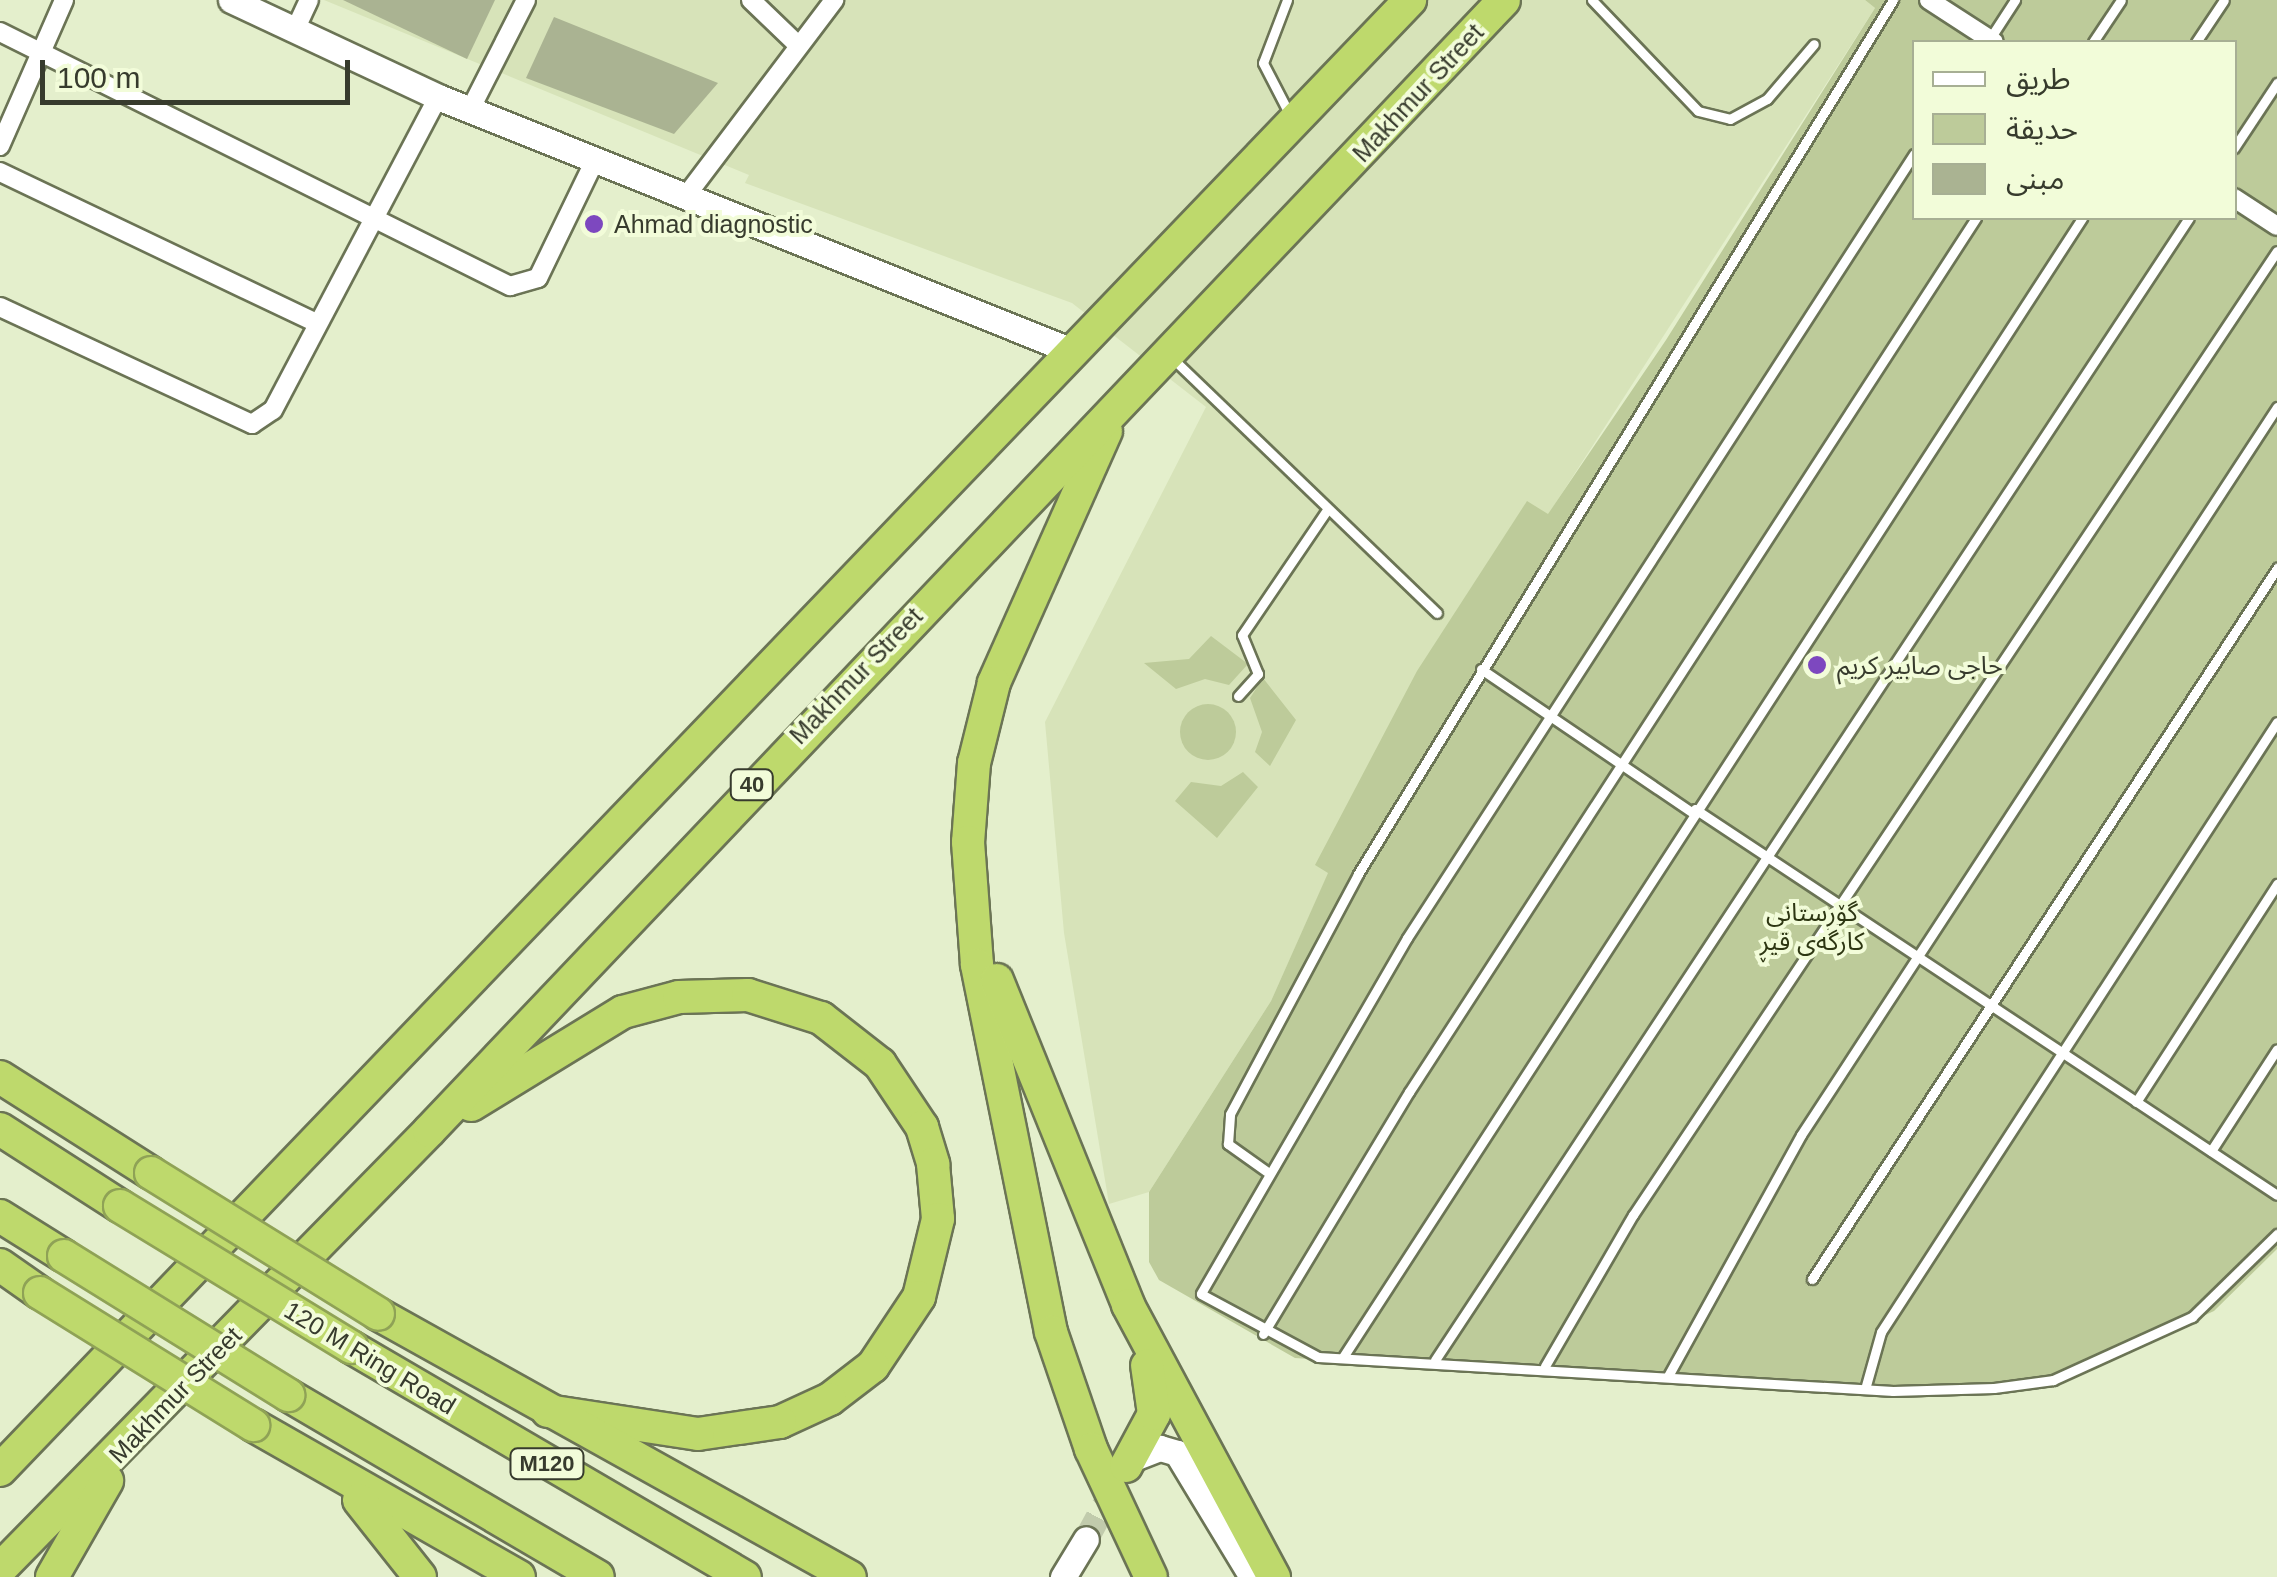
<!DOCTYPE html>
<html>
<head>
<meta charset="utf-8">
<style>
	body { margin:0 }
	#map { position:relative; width:2277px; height:1577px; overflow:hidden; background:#e4efcc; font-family:Arial,"Noto Sans Arabic",sans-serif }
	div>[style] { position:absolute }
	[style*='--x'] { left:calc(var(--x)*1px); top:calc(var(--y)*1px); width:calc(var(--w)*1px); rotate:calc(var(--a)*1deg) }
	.built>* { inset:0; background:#d7e3b9 }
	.green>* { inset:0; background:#bdcb9a }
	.round { border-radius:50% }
	.building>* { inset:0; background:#aab392 }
	.secondary-tunnel>* { height:25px; margin-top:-12.5px; transform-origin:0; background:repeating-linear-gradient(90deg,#c1cbac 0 25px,transparent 0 37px) }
	.roads { filter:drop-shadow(2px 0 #6b7455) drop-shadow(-2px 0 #6b7455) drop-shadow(0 2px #6b7455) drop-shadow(0 -2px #6b7455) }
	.lane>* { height:9px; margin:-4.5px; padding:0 4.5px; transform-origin:4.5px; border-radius:4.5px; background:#fff }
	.street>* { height:18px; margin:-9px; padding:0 9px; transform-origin:9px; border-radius:9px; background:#fff }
	.secondary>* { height:25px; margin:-12.5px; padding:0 12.5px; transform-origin:12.5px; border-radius:12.5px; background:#fff }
	.highway>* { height:32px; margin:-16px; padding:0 16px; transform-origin:16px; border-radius:16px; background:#bed96c }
	.bridges { filter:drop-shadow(2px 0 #8fa256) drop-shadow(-2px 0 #8fa256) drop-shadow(0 2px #8fa256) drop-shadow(0 -2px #8fa256) }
	.highway-bridge>* { height:32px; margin:-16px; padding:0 16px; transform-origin:16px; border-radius:16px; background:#bed96c }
	.dots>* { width:28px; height:28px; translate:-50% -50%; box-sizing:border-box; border:5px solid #f2fcd9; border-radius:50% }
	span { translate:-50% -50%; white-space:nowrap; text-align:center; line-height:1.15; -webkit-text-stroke:8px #f2fcd9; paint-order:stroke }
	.shield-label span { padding:2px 8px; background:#f2fcd9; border:2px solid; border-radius:8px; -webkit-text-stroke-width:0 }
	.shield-label { font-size:22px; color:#373b2d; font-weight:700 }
	.street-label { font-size:25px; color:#373b2d }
	.poi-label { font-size:25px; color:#373b2d }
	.left { translate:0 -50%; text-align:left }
	.park-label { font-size:25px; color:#2d3612 }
	.legend { position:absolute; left:1912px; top:40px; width:325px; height:180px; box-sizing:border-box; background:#f2fcd9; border:2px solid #a7af94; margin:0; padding:12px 18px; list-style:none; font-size:30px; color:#373b2d }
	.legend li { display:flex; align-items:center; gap:20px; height:50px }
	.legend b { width:50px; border:2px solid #a7af94 }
	.scale { position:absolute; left:40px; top:60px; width:310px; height:45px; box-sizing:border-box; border:5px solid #373b2d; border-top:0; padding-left:12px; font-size:30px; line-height:35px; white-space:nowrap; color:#373b2d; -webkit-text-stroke:8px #f2fcd9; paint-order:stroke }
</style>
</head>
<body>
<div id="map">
	<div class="built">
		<i style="clip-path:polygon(324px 0,1865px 0,1875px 8px,1548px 515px,1527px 502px,1418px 671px,1316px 865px,1329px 872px,1271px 1001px,1149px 1192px,1109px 1204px,1064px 933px,1045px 722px,1206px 407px,1072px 303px,745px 183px,749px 175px)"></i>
	</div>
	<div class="green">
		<i style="clip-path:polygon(evenodd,1865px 0,2277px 0,2277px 1249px,2214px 1311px,2046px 1388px,1847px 1395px,1295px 1358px,1159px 1280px,1149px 1262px,1149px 1192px,1271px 1001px,1328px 873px,1315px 865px,1417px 671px,1527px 501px,1548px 514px,1666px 340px,1875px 8px,1865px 0,1914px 42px,2234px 42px,2234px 218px,1914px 218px,1914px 42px)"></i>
		<i style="clip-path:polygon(1211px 636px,1248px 664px,1229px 685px,1205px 679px,1176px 689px,1144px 663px,1189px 659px)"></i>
		<i style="clip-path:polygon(1263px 678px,1296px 720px,1270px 766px,1255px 752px,1262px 732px,1250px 698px)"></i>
		<i class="round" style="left:1180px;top:704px;width:56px;height:56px"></i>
		<i style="clip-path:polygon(1243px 772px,1258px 787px,1217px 838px,1175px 801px,1191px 782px,1221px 786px)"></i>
	</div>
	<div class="building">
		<i style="clip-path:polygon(343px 0,495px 0,467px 59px)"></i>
		<i style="clip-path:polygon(554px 17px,718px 83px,674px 134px,526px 78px)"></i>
	</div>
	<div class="secondary-tunnel">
		<i style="--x:1086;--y:1539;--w:65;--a:-61.5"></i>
	</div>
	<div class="roads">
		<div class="lane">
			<i style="--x:1287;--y:0;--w:67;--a:110.9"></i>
			<i style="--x:1263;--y:63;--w:59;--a:62.6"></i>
			<i style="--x:1592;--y:0;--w:153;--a:46.3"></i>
			<i style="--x:1698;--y:111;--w:33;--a:14"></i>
			<i style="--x:1730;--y:119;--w:42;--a:-28.4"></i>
			<i style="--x:1767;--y:99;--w:72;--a:-49.5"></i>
			<i style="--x:1989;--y:40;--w:48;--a:-57"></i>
			<i style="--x:2093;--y:42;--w:50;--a:-56.3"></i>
			<i style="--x:2196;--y:42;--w:50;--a:-56.3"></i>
			<i style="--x:2234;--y:148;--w:78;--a:-56.5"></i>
			<i style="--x:1914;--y:154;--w:934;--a:122.89"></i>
			<i style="--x:1407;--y:938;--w:411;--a:120.1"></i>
			<i style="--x:1201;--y:1294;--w:133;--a:28.3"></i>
			<i style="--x:1318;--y:1357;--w:576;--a:3.38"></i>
			<i style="--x:1893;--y:1391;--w:101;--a:-1.7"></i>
			<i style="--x:1994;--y:1388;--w:60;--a:-7.7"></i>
			<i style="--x:2053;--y:1380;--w:153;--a:-24.4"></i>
			<i style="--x:2192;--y:1317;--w:119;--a:-44.3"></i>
			<i style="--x:1171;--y:357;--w:369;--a:43.9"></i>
			<i style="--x:1481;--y:669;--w:256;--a:34.2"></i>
			<i style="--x:1238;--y:696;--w:30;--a:-48"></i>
			<i style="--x:1258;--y:674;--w:42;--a:-112.3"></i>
			<i style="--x:1242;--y:635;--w:151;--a:-55.8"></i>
			<i style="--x:1695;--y:809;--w:698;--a:33.55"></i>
			<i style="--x:2136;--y:1102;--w:260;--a:-57.1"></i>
			<i style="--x:2211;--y:1151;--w:121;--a:-57.1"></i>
			<i style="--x:1266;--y:1171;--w:47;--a:-144.6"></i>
			<i style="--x:1228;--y:1144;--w:30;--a:-86"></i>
			<i style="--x:1230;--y:1114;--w:272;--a:-61.9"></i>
			<i style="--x:1358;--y:874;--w:1025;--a:-58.53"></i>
			<i style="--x:1812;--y:1279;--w:850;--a:-56.81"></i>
			<i style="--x:1263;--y:1334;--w:283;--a:-58.9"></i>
			<i style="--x:1409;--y:1092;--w:1042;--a:-57.03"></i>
			<i style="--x:1343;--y:1357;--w:1358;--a:-57.02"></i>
			<i style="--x:1435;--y:1360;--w:1368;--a:-56.57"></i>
			<i style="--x:1545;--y:1366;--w:175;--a:-59.8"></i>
			<i style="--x:1633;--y:1215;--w:1159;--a:-56.26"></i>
			<i style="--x:1668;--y:1376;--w:275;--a:-61.1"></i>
			<i style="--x:1801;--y:1135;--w:870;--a:-56.82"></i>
			<i style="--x:1865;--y:1389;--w:59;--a:-74.3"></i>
			<i style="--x:1881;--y:1332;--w:727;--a:-57.01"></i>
		</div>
		<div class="street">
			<i style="--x:751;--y:0;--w:66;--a:43.8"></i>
			<i style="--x:1929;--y:0;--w:77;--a:32.9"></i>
			<i style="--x:295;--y:30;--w:33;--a:-65"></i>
			<i style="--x:0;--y:32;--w:570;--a:26.48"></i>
			<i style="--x:510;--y:286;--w:29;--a:-16"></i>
			<i style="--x:538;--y:278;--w:131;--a:-64.2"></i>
			<i style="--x:470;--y:110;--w:123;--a:-63"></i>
			<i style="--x:0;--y:146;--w:159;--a:-66.3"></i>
			<i style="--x:0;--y:172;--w:349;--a:25.5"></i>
			<i style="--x:686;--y:196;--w:246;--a:-52.9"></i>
			<i style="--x:2234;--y:198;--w:51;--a:33.1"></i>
			<i style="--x:0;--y:307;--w:278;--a:24.9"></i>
			<i style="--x:252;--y:424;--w:25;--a:-34"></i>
			<i style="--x:273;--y:410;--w:354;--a:-62.2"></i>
		</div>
		<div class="secondary">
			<i style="--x:231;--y:0;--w:229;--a:25.1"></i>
			<i style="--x:438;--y:97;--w:683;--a:21.83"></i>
			<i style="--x:1131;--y:1459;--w:31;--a:-21"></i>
			<i style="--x:1160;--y:1448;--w:18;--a:16"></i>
			<i style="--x:1177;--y:1453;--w:145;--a:58.8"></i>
			<i style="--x:1063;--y:1577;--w:44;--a:-58.8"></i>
		</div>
		<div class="highway">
			<i style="--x:1106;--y:431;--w:276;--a:114"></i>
			<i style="--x:994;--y:683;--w:82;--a:104"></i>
			<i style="--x:974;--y:763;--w:79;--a:94.3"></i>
			<i style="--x:968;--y:842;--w:123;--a:85.8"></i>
			<i style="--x:977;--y:965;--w:374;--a:78.6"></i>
			<i style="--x:1051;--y:1332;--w:124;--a:71.1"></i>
			<i style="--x:1091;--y:1449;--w:141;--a:64.9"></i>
			<i style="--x:997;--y:980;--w:350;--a:68"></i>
			<i style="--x:1128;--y:1305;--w:309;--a:61.8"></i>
			<i style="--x:0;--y:1077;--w:179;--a:32.4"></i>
			<i style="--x:471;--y:1105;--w:178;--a:-31.5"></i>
			<i style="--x:623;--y:1012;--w:58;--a:-15"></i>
			<i style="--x:679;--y:997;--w:69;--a:-1.7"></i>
			<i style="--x:748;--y:995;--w:77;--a:17.5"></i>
			<i style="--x:821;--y:1018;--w:75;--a:37.9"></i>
			<i style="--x:880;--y:1064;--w:76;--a:56.3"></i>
			<i style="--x:922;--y:1127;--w:39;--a:73"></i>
			<i style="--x:933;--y:1164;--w:55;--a:84.8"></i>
			<i style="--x:938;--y:1219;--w:80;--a:103.7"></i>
			<i style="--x:919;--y:1297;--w:83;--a:123.7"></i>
			<i style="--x:873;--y:1366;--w:54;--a:142.5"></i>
			<i style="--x:830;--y:1399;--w:55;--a:155.3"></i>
			<i style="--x:780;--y:1422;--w:83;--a:171.7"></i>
			<i style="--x:698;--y:1434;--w:152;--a:-171.3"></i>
			<i style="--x:0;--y:1129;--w:143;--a:32.7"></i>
			<i style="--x:0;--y:1216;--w:75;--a:32"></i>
			<i style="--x:0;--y:1265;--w:49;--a:35"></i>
			<i style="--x:378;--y:1314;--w:540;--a:29.13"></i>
			<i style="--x:351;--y:1347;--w:456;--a:30.3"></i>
			<i style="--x:288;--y:1395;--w:359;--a:30.4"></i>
			<i style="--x:253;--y:1425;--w:306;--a:29.7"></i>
			<i style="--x:1126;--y:1466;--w:59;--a:-61.7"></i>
			<i style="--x:1154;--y:1414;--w:49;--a:-98.1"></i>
			<i style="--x:0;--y:1470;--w:2037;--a:-46.19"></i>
			<i style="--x:359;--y:1500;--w:98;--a:51.6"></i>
			<i style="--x:0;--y:1569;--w:613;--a:-45.59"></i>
			<i style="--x:429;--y:1131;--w:1560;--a:-46.45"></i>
			<i style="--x:52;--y:1577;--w:111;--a:-60.2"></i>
		</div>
	</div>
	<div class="bridges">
		<div class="highway-bridge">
			<i style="--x:151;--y:1173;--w:267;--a:31.8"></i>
			<i style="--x:120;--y:1206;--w:271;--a:31.4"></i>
			<i style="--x:64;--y:1256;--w:264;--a:31.8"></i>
			<i style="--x:40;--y:1293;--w:251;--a:31.8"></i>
		</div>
	</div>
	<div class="dots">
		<i style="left:594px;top:224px;background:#7d48bf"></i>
		<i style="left:1817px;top:665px;background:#7d48bf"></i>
	</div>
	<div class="shield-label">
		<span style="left:752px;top:785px">40</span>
		<span style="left:547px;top:1464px">M120</span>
	</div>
	<div class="street-label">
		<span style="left:1418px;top:93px;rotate:-47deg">Makhmur Street</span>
		<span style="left:856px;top:676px;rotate:-46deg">Makhmur Street</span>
		<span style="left:370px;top:1358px;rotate:31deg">120 M Ring Road</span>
		<span style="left:175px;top:1395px;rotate:-46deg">Makhmur Street</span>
	</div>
	<div class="poi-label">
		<span class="left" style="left:614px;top:224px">Ahmad diagnostic</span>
		<span class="left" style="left:1837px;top:665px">حاجی صابیر کریم</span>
	</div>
	<div class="park-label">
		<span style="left:1812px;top:927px">گۆڕستانی<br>کارگەی قیڕ</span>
	</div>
	<ul class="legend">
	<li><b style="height:12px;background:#fff"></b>طريق</li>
	<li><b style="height:28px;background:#bdcb9a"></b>حديقة</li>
	<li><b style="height:28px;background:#aab392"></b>مبنى</li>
	</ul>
	<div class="scale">100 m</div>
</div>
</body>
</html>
